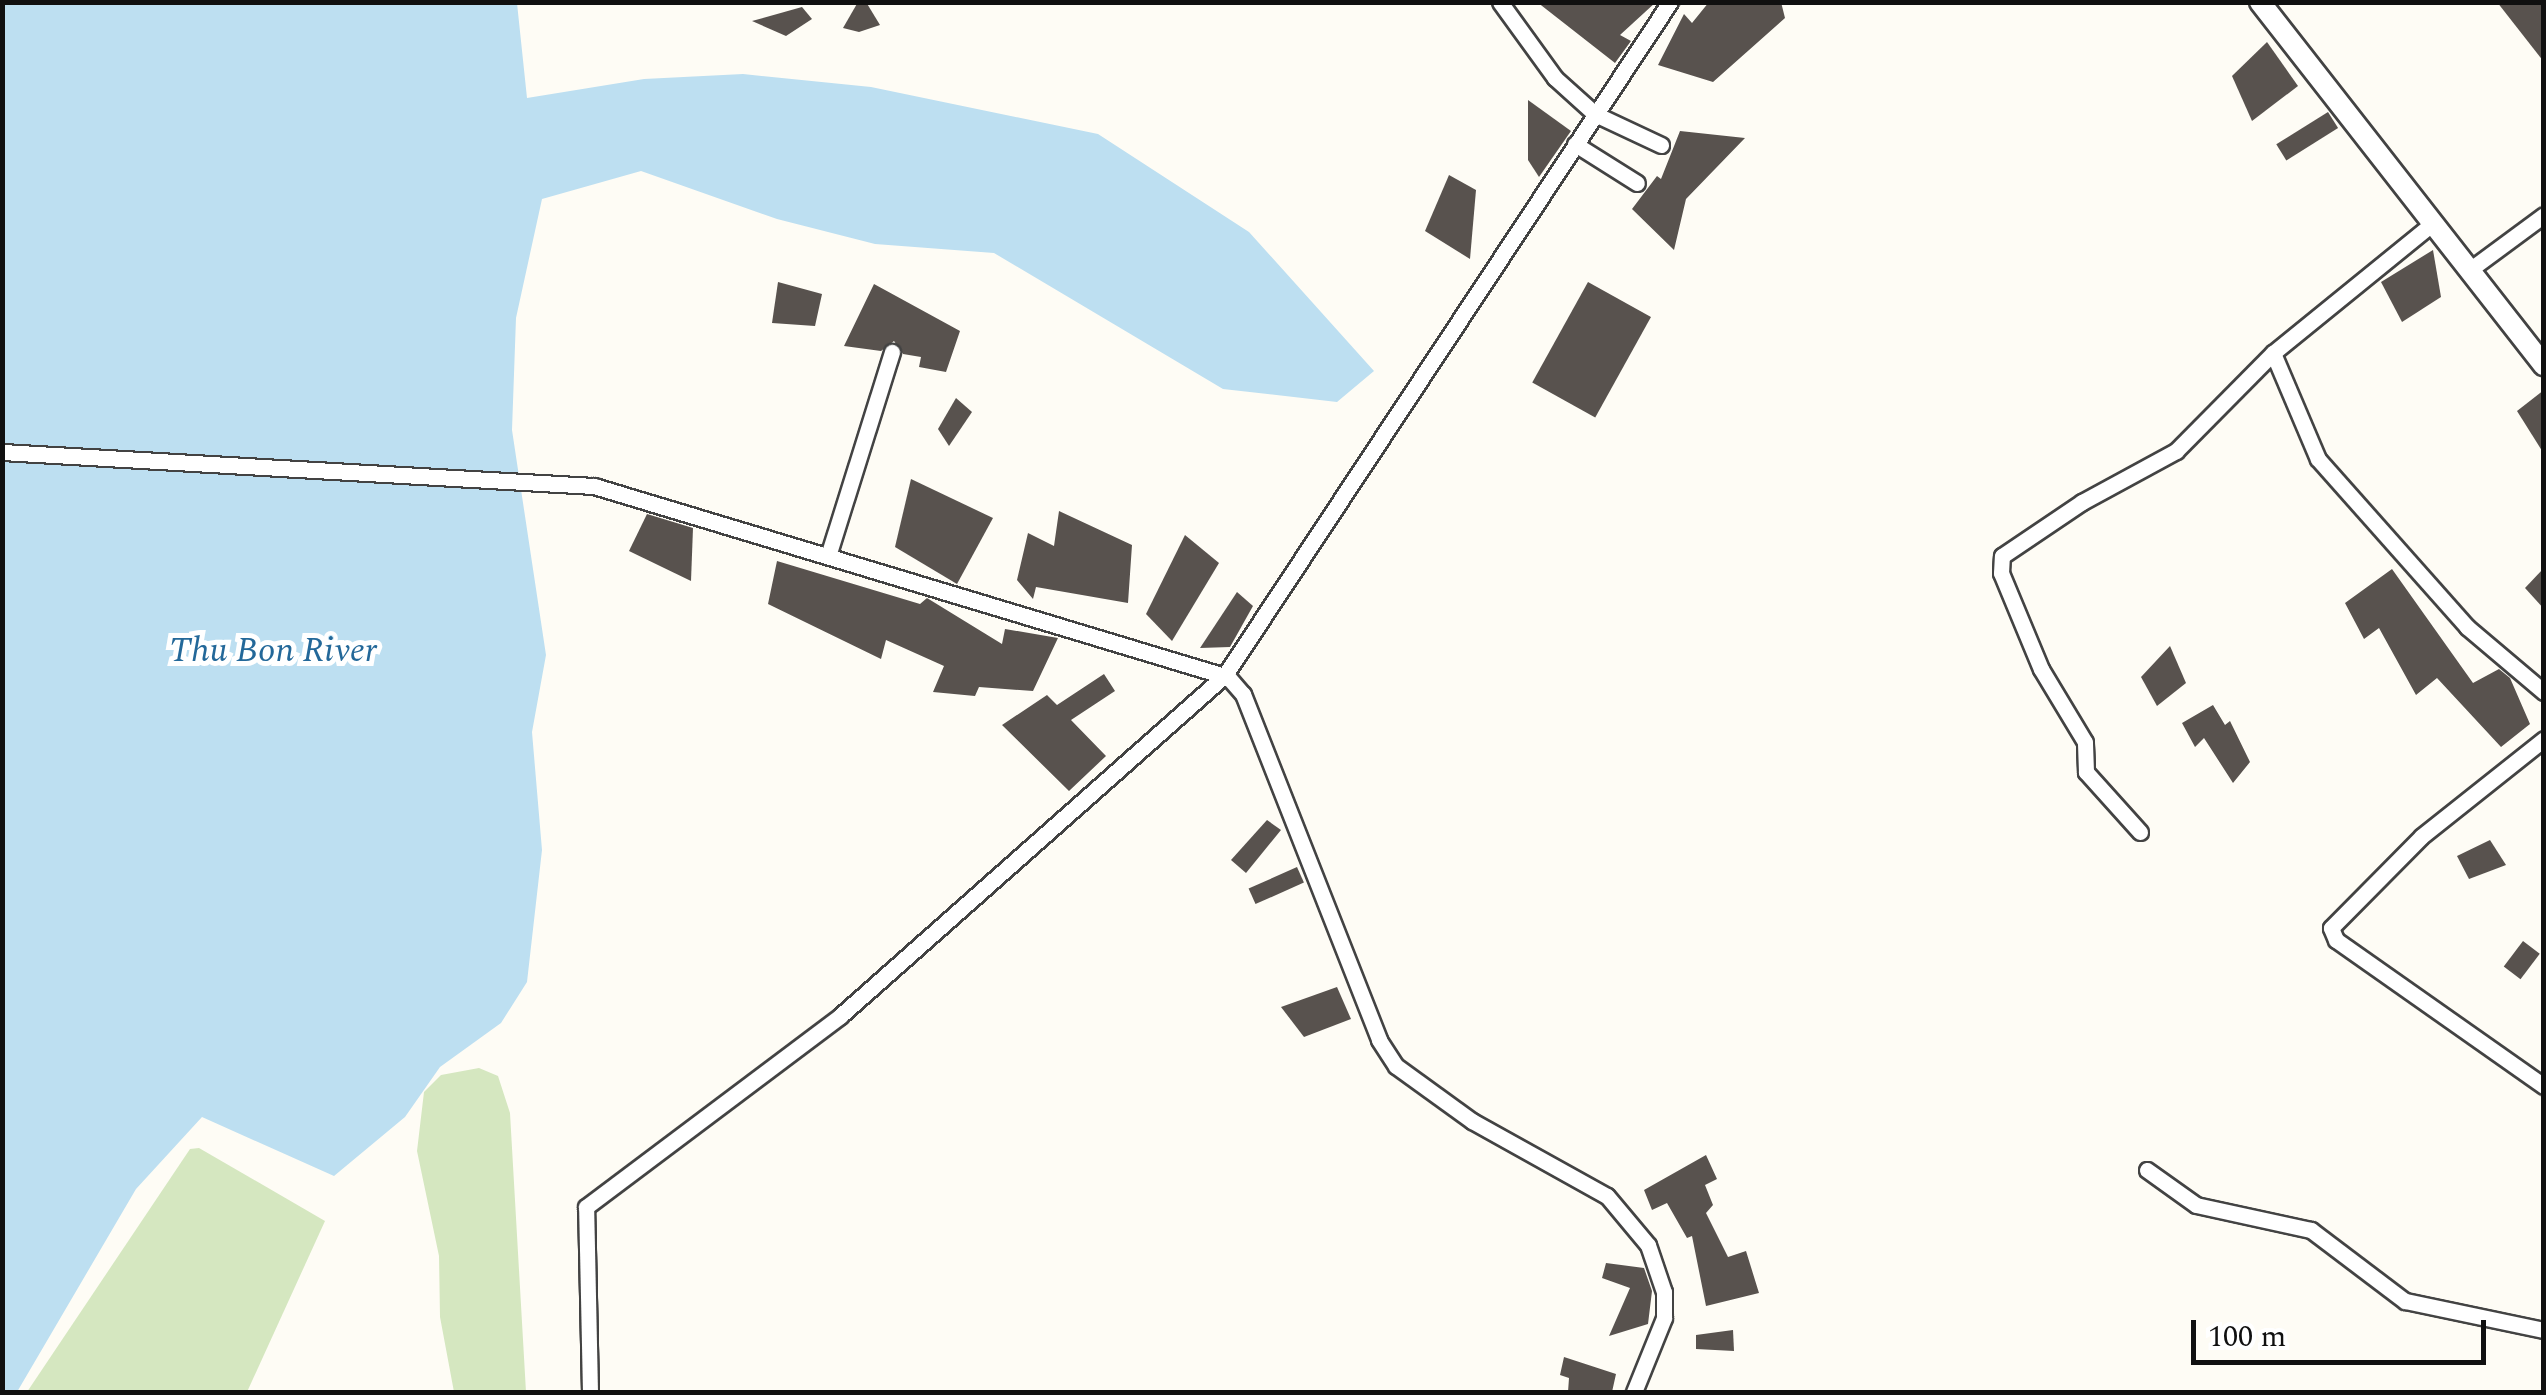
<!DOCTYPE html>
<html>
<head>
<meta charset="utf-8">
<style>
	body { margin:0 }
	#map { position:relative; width:2546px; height:1395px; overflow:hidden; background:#fefcf5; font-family:Spectral,serif }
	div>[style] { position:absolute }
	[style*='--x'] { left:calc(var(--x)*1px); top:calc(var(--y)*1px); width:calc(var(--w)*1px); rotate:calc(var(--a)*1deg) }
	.green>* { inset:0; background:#d5e7c0 }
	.water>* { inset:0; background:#bddff1 }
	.building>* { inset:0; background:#58524e; transform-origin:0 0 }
	.roads { filter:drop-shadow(2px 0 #434343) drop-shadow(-2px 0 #434343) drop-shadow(0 2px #434343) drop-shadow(0 -2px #434343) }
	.minor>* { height:15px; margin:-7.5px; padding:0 7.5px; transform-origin:7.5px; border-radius:7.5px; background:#fff }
	.tertiary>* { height:20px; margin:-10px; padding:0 10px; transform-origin:10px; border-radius:10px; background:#fff }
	span { translate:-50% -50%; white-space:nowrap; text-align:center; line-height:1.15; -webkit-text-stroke:10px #fff; paint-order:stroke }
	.water-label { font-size:35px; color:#236899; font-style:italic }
	.frame { position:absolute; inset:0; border:5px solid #101010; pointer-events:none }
	.scale { position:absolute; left:2191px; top:1320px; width:295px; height:45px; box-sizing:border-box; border:5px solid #101010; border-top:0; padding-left:12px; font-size:30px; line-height:35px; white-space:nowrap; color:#101010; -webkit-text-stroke:8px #fff; paint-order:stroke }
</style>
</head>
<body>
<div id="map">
	<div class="green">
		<i style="clip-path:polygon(479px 1068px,498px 1076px,510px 1113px,526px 1392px,454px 1392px,440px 1317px,439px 1256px,417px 1151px,424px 1092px,441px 1075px)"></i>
		<i style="clip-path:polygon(199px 1148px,325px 1221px,247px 1392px,27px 1392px,190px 1149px)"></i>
	</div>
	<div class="water">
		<i style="clip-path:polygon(3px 3px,517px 3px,527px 98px,644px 79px,743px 74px,871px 87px,1098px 134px,1249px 232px,1374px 371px,1337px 402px,1223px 389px,994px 253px,875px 244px,777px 219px,641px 171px,542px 199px,516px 318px,512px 430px,546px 655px,532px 732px,542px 850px,527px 982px,501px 1023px,440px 1067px,405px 1117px,334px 1176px,202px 1117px,136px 1189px,17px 1392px,3px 1392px)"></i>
	</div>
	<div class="building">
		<i style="clip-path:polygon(858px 2px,866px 2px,880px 25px,859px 32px,843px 28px)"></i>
		<i style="clip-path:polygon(1537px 2px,1656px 2px,1620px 35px,1631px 41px,1615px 63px)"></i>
		<i style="clip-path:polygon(1709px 2px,1781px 2px,1785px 18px,1713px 82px,1658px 65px,1684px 14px,1692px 23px)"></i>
		<i style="clip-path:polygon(2497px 2px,2544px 2px,2544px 62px)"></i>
		<i style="clip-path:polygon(802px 7px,812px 19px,786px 36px,752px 21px)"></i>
		<i style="clip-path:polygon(2267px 42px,2298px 86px,2252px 121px,2232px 76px)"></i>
		<i style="clip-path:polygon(1528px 100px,1571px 131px,1539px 177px,1528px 160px)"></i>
		<i style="left:2328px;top:112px;width:19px;height:61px;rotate:58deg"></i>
		<i style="clip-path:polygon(1680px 131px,1745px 138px,1686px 199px,1674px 250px,1632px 209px,1657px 176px,1661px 179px)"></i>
		<i style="clip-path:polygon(1449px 175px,1476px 190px,1470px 259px,1425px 231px)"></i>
		<i style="clip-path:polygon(2433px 250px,2441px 297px,2402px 322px,2381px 282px)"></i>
		<i style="clip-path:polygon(778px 282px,822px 294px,815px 326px,772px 323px)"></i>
		<i style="left:1588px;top:282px;width:72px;height:115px;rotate:29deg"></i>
		<i style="clip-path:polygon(874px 284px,960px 331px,946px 372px,919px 367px,921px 357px,903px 354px,894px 341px,881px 351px,844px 346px)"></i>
		<i style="clip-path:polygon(2544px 390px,2544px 454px,2517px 411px)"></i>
		<i style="clip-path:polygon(956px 398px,972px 412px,949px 446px,938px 429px)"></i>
		<i style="clip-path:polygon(911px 479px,993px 518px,957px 584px,895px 547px)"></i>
		<i style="clip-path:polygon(1059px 511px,1132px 545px,1128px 603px,1036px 587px,1033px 599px,1017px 580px,1028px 533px,1054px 546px)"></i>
		<i style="clip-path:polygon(647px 514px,693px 528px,691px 581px,629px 551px)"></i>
		<i style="clip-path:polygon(1185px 535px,1219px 563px,1172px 641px,1146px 614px)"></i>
		<i style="clip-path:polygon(777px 561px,920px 604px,927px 598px,1002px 644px,1005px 629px,1058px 638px,1033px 691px,979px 687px,975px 696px,933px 692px,944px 666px,886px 640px,881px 659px,768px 604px)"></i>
		<i style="clip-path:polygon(2544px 568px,2544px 609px,2525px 588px)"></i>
		<i style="clip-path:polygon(2392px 569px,2473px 683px,2499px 669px,2510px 678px,2530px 724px,2501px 747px,2437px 678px,2416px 695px,2379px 628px,2364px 639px,2345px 603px)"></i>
		<i style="clip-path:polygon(1237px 592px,1253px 606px,1230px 647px,1200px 648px)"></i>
		<i style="clip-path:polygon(2170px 646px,2186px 683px,2157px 706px,2141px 677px)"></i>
		<i style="clip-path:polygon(1104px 674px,1115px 691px,1071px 720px,1106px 756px,1069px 791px,1002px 725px,1047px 695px,1057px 705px)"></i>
		<i style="clip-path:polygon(2213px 705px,2225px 725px,2230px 721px,2250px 762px,2233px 783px,2204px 738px,2195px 747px,2182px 723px)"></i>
		<i style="clip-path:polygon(1267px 820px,1281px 830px,1246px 873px,1231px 860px)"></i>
		<i style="clip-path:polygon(2490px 840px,2506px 865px,2469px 879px,2457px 856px)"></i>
		<i style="left:1297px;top:867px;width:17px;height:53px;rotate:66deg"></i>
		<i style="left:2523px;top:941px;width:21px;height:32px;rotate:37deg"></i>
		<i style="clip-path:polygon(1337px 987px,1351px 1019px,1304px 1037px,1281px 1007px)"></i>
		<i style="clip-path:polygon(1706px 1155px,1717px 1179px,1705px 1185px,1713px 1205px,1706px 1213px,1728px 1257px,1746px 1251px,1759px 1293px,1706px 1306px,1692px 1236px,1687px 1238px,1667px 1203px,1652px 1210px,1644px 1190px)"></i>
		<i style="clip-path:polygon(1606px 1263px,1644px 1268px,1652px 1291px,1648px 1324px,1609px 1336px,1630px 1288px,1602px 1278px)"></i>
		<i style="clip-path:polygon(1733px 1330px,1734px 1351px,1696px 1349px,1696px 1335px)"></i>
		<i style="clip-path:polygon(1564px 1357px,1616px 1374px,1612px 1392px,1568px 1392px,1569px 1378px,1560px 1375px)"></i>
	</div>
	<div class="roads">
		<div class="minor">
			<i style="--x:1500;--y:2;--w:94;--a:54.1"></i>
			<i style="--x:1555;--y:78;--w:54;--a:42"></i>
			<i style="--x:1595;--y:114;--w:73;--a:25.2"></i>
			<i style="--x:1575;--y:144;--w:73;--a:32.2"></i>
			<i style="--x:2468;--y:271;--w:94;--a:-36.4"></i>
			<i style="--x:2273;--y:353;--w:115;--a:67"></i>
			<i style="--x:2318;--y:459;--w:225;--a:48.4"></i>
			<i style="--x:2467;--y:627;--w:101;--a:40.2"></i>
			<i style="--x:2;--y:452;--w:593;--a:3.29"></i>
			<i style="--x:594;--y:486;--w:662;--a:16.77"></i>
			<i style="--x:1228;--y:677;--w:23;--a:49"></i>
			<i style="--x:1243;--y:694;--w:372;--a:68.5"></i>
			<i style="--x:1379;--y:1040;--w:31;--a:57"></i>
			<i style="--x:1396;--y:1066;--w:94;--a:35.9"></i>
			<i style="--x:1472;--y:1121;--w:154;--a:29.1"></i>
			<i style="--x:1607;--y:1196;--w:64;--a:50.1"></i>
			<i style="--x:1648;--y:1245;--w:50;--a:71.2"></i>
			<i style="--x:1664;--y:1292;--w:26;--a:90"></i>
			<i style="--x:1664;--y:1318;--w:80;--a:112.1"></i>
			<i style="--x:828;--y:556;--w:214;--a:-72.6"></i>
			<i style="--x:2544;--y:739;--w:157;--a:141.5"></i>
			<i style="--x:2421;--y:837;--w:128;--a:134.7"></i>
			<i style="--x:2331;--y:928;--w:13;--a:67"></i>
			<i style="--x:2336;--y:940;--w:254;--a:35.1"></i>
			<i style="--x:2140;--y:832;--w:81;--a:-132"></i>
			<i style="--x:2086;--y:772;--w:30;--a:-92"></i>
			<i style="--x:2085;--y:742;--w:85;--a:-121.1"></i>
			<i style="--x:2041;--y:669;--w:104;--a:-112.6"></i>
			<i style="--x:2001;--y:573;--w:17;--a:-87"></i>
			<i style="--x:2002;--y:556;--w:97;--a:-34"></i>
			<i style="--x:2082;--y:502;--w:107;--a:-28.5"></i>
			<i style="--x:2176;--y:451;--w:138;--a:-45.3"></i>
			<i style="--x:2273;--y:353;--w:205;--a:-39.1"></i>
			<i style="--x:2147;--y:1170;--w:60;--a:35.5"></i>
			<i style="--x:2196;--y:1205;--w:118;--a:12.3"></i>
			<i style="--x:2311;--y:1230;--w:118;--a:37.1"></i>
			<i style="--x:2405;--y:1301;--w:142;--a:11.8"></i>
			<i style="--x:590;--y:1392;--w:185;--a:-91.2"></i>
			<i style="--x:586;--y:1207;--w:318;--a:-36.9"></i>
			<i style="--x:840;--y:1016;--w:514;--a:-41.53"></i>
			<i style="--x:1225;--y:675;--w:807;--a:-56.53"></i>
		</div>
		<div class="tertiary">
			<i style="--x:2260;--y:2;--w:461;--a:52"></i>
		</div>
	</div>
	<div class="water-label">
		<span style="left:273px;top:651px">Thu Bon River</span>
	</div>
	<div class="frame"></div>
	<div class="scale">100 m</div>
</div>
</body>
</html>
